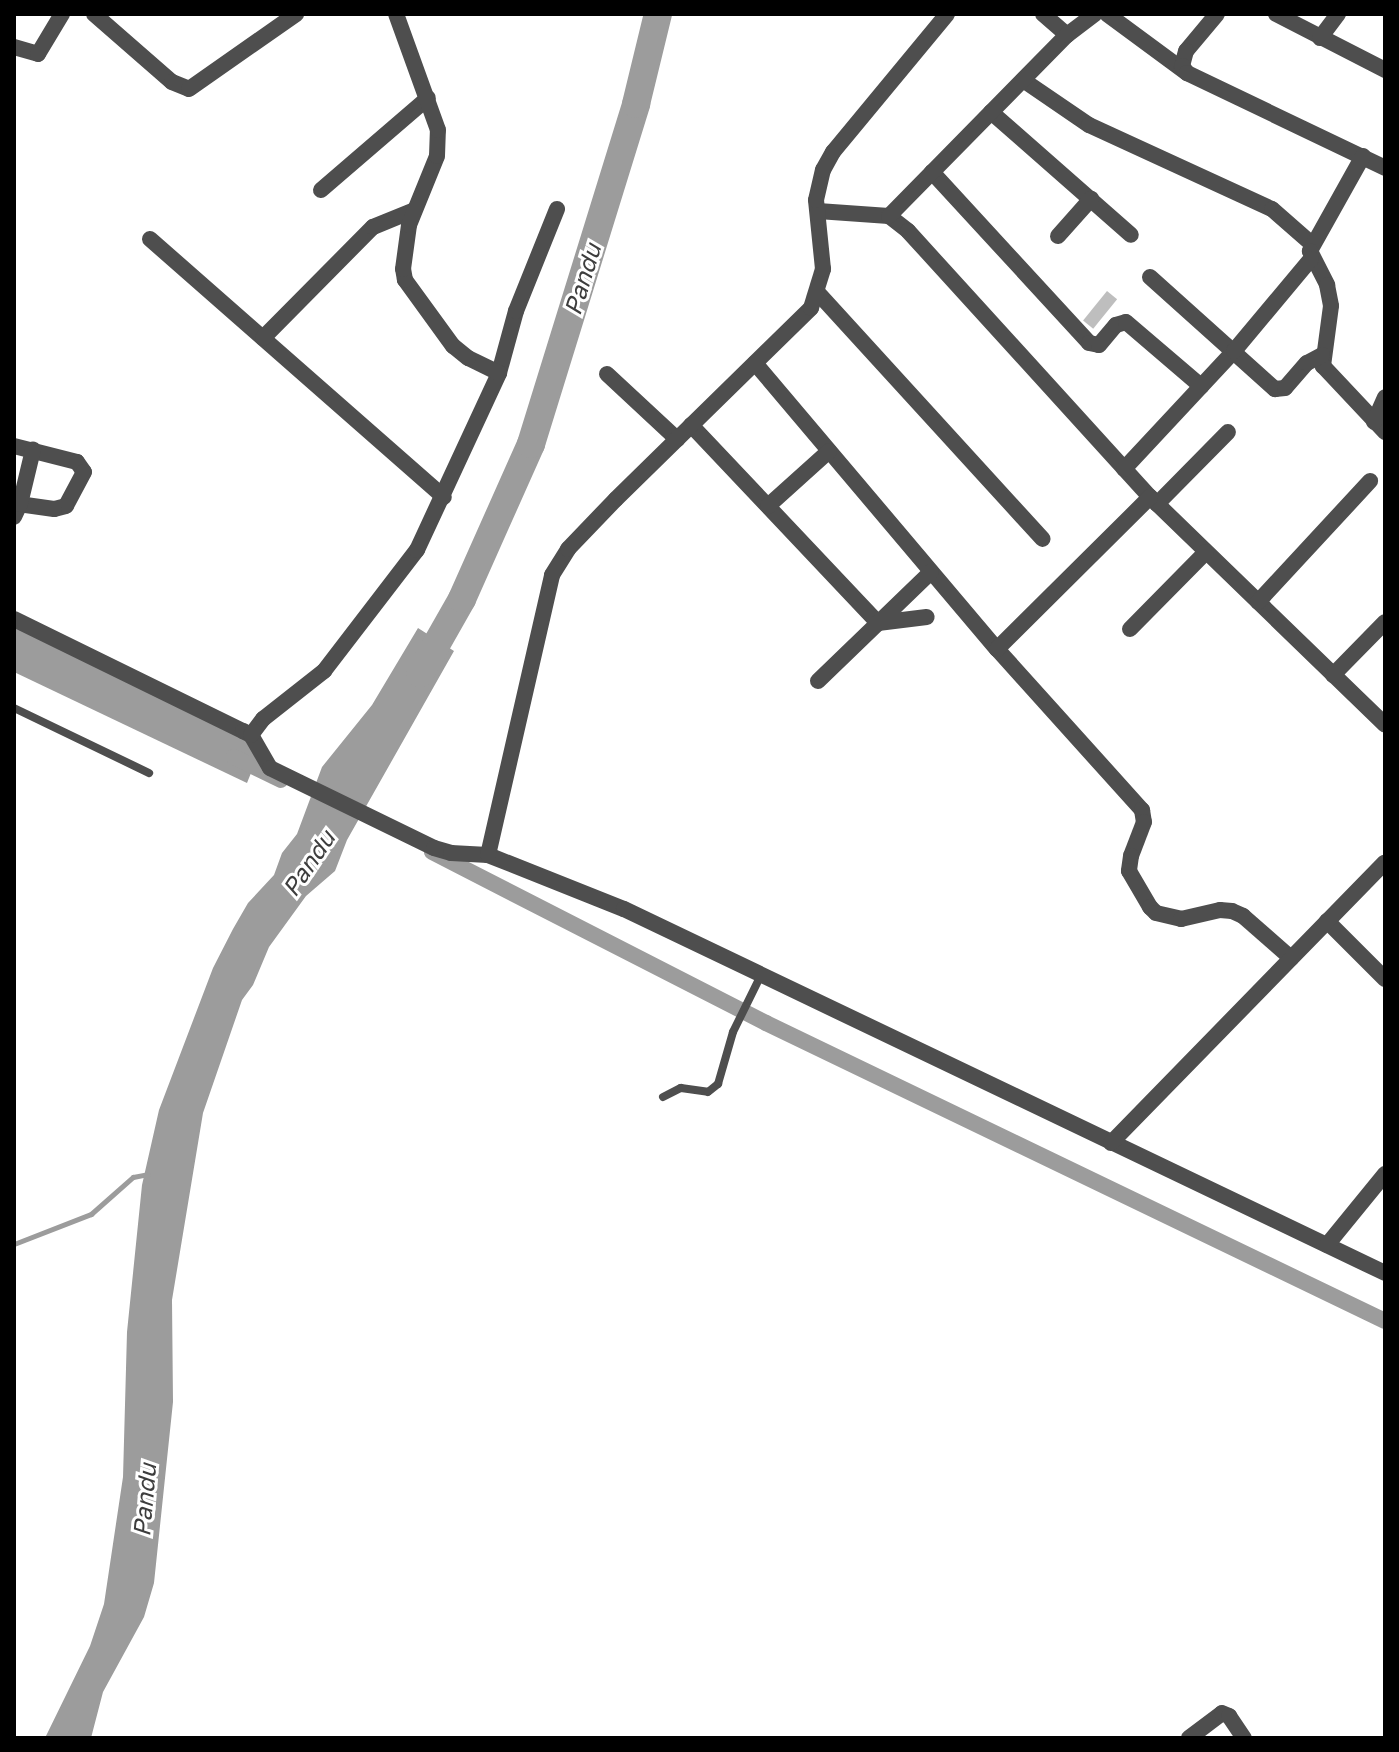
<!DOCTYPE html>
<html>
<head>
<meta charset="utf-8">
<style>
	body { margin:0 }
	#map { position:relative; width:1399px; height:1752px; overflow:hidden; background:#fff; font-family:"Golos Text",sans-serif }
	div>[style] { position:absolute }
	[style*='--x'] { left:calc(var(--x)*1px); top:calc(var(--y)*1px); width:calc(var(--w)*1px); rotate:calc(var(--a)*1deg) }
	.water>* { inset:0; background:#9c9c9c }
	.stream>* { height:5px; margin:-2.5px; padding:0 2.5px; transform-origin:2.5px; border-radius:2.5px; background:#9c9c9c }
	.canal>* { height:16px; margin:-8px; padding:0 8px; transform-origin:8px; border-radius:8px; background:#9c9c9c }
	.river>* { height:28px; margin:-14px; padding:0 14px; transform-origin:14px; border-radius:14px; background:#9c9c9c }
	.building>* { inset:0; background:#bebebe; transform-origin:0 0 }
	.service>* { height:8px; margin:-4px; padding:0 4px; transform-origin:4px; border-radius:4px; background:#4e4e4e }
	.minor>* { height:16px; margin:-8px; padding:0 8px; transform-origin:8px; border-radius:8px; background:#4e4e4e }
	span { translate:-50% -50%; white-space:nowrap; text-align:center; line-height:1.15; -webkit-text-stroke:6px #fff; paint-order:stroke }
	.water-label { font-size:24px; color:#3d3d3d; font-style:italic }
	.frame { position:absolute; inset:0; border:16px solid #000; pointer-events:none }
</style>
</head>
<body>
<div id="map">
	<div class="water">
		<i style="clip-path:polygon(14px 626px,261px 748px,247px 783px,14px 672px)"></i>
		<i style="clip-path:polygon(418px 628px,454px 651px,347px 840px,335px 871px,306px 896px,269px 947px,253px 985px,242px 1000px,203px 1113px,172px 1300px,173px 1402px,154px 1583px,144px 1617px,103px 1692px,91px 1738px,45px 1738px,90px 1646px,104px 1604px,123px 1477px,127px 1332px,142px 1185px,159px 1110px,213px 968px,233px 929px,248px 903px,274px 875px,282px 853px,297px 834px,322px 767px,372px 705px)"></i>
	</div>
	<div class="stream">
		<i style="--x:14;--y:1244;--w:83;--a:-21.3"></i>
		<i style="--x:91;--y:1214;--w:56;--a:-41.4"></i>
		<i style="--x:133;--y:1177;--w:15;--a:-11"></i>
	</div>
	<div class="canal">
		<i style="--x:234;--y:757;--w:52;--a:26.1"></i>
		<i style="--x:432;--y:852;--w:375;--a:27.1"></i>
		<i style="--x:766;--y:1023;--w:687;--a:25.71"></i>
	</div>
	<div class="river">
		<i style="--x:420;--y:673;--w:85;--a:-60.4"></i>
		<i style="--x:462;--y:599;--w:170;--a:-66"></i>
		<i style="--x:531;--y:444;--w:356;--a:-72.8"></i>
		<i style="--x:636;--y:104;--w:93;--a:-76.3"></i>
	</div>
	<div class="building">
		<i style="left:1107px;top:291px;width:13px;height:38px;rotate:39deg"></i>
	</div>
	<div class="service">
		<i style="--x:14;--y:708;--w:150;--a:25.7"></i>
		<i style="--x:663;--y:1097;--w:20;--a:-27"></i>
		<i style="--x:681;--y:1088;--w:27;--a:8"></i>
		<i style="--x:708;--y:1092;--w:13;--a:-39"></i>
		<i style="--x:718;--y:1084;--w:54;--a:-73.9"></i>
		<i style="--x:733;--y:1032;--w:64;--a:-63.8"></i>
	</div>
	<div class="minor">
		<i style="--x:94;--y:14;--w:103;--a:41.1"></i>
		<i style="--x:172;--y:82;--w:18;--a:22"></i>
		<i style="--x:189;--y:89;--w:131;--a:-35"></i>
		<i style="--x:1043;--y:14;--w:32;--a:41"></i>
		<i style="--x:1107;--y:14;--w:99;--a:36.4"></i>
		<i style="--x:1217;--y:14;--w:48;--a:130"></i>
		<i style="--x:1186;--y:51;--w:16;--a:105"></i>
		<i style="--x:1182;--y:66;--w:9;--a:54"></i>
		<i style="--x:1187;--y:73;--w:220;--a:25.6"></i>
		<i style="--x:1276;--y:14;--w:123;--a:27.2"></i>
		<i style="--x:1320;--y:38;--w:30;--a:-53"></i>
		<i style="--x:14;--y:47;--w:25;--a:16"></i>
		<i style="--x:38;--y:54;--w:47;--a:-59"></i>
		<i style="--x:1023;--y:80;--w:80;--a:34.3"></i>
		<i style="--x:1089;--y:125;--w:201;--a:24.7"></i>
		<i style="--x:1272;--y:209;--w:53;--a:41.2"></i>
		<i style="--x:991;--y:112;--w:186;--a:41.3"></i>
		<i style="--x:1363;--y:156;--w:109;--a:119.2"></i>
		<i style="--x:1310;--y:251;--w:38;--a:63"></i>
		<i style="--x:1327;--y:285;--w:21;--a:79"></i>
		<i style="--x:1331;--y:306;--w:61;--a:97.6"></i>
		<i style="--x:1323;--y:366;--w:91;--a:46.8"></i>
		<i style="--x:932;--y:172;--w:232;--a:47.4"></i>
		<i style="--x:1089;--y:343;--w:10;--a:11"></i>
		<i style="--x:1099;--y:345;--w:26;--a:-50"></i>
		<i style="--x:1116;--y:325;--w:10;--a:-17"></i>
		<i style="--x:1126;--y:322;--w:99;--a:40.5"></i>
		<i style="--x:321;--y:190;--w:141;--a:-40.7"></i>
		<i style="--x:818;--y:211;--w:71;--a:4"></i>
		<i style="--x:889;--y:216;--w:24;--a:38"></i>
		<i style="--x:908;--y:231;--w:360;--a:47.7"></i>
		<i style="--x:1150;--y:497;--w:327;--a:44.1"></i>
		<i style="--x:889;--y:216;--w:254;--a:-45.5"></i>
		<i style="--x:1067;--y:35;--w:35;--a:-37"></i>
		<i style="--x:1058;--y:236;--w:50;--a:-48.3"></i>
		<i style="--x:150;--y:239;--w:391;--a:41.3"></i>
		<i style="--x:1150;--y:277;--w:168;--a:41.9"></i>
		<i style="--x:1275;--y:389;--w:10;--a:-6"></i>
		<i style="--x:1285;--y:388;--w:33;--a:-49"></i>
		<i style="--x:1307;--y:363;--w:17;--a:-28"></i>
		<i style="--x:818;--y:293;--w:333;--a:47.6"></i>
		<i style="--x:263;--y:338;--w:156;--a:-45.3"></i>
		<i style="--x:373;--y:227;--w:42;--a:-22.3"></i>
		<i style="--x:755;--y:363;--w:375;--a:49.8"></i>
		<i style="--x:997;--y:649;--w:217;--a:48"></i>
		<i style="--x:1142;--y:810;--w:12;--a:81"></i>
		<i style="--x:1144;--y:822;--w:36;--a:111"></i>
		<i style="--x:1131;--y:856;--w:15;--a:98"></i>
		<i style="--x:1129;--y:871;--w:42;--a:59.7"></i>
		<i style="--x:1150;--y:907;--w:8;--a:45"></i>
		<i style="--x:1156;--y:913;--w:26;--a:13"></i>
		<i style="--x:1181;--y:919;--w:40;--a:-13"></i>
		<i style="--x:1220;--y:910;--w:12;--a:5"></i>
		<i style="--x:1232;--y:911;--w:12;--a:24"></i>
		<i style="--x:1243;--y:916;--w:64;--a:41.2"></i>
		<i style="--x:499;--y:373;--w:64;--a:-74.7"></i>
		<i style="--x:516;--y:311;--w:110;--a:-68.1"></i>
		<i style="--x:607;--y:374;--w:96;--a:42.9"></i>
		<i style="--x:1374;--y:422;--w:27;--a:-66"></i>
		<i style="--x:691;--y:425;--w:272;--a:46.6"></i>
		<i style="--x:878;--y:623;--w:49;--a:-7"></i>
		<i style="--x:14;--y:446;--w:65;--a:14.3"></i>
		<i style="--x:77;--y:462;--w:12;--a:55"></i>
		<i style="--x:84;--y:472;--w:38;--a:118"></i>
		<i style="--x:66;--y:506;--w:12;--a:166"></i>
		<i style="--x:54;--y:509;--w:34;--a:-172"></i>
		<i style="--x:20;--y:504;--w:14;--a:115"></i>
		<i style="--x:1124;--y:469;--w:161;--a:-47"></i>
		<i style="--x:1234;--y:351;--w:120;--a:-50.1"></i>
		<i style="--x:20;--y:504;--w:56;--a:-76.5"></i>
		<i style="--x:1157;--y:504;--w:101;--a:-45.4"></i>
		<i style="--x:768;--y:506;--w:82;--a:-42"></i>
		<i style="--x:1258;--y:602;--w:165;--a:-47.2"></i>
		<i style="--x:14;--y:619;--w:255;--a:26.1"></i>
		<i style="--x:243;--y:731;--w:9;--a:27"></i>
		<i style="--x:251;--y:735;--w:38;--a:60"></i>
		<i style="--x:270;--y:768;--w:182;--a:26"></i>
		<i style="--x:434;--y:848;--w:18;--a:16"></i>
		<i style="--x:451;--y:853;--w:37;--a:3"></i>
		<i style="--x:488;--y:855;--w:146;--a:21.7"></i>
		<i style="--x:624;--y:909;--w:844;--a:25.56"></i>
		<i style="--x:1130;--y:629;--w:108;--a:-45.4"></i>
		<i style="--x:997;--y:649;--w:216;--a:-44.8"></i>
		<i style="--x:1333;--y:675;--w:74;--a:-45.5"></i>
		<i style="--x:818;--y:681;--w:157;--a:-44"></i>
		<i style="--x:251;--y:735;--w:20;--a:-53"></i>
		<i style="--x:263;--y:719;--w:78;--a:-38.2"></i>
		<i style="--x:324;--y:671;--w:153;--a:-52.5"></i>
		<i style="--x:417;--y:550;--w:195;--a:-65.1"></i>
		<i style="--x:499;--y:373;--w:34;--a:-154"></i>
		<i style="--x:468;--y:358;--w:19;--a:-141"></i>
		<i style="--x:453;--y:346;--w:82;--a:-126"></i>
		<i style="--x:405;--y:280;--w:11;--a:-100"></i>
		<i style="--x:403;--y:269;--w:44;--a:-82.2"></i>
		<i style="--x:409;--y:225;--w:74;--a:-67.9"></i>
		<i style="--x:437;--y:156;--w:26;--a:-88"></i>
		<i style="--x:438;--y:130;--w:123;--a:-109.9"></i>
		<i style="--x:488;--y:855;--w:287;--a:-77.1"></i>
		<i style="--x:552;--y:575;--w:31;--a:-58"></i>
		<i style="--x:568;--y:549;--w:69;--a:-46.2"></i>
		<i style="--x:616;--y:499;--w:273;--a:-44.4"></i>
		<i style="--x:811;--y:308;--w:41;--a:-72.9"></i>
		<i style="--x:823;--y:269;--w:69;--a:-95.8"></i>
		<i style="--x:816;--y:200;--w:31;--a:-77"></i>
		<i style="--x:823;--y:170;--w:21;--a:-61"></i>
		<i style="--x:833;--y:152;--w:179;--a:-50.4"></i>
		<i style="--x:1327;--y:921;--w:82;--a:45"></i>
		<i style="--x:1111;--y:1143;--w:392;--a:-45.7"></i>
		<i style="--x:1327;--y:1245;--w:92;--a:-50.8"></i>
		<i style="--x:1189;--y:1738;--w:41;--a:-37.1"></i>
		<i style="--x:1222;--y:1713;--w:8;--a:23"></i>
		<i style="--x:1229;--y:1716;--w:27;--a:56"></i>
	</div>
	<div class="water-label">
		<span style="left:582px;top:279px;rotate:-73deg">Pandu</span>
		<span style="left:308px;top:863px;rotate:-56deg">Pandu</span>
		<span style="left:144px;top:1500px;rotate:-85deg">Pandu</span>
	</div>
	<div class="frame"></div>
</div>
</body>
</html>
